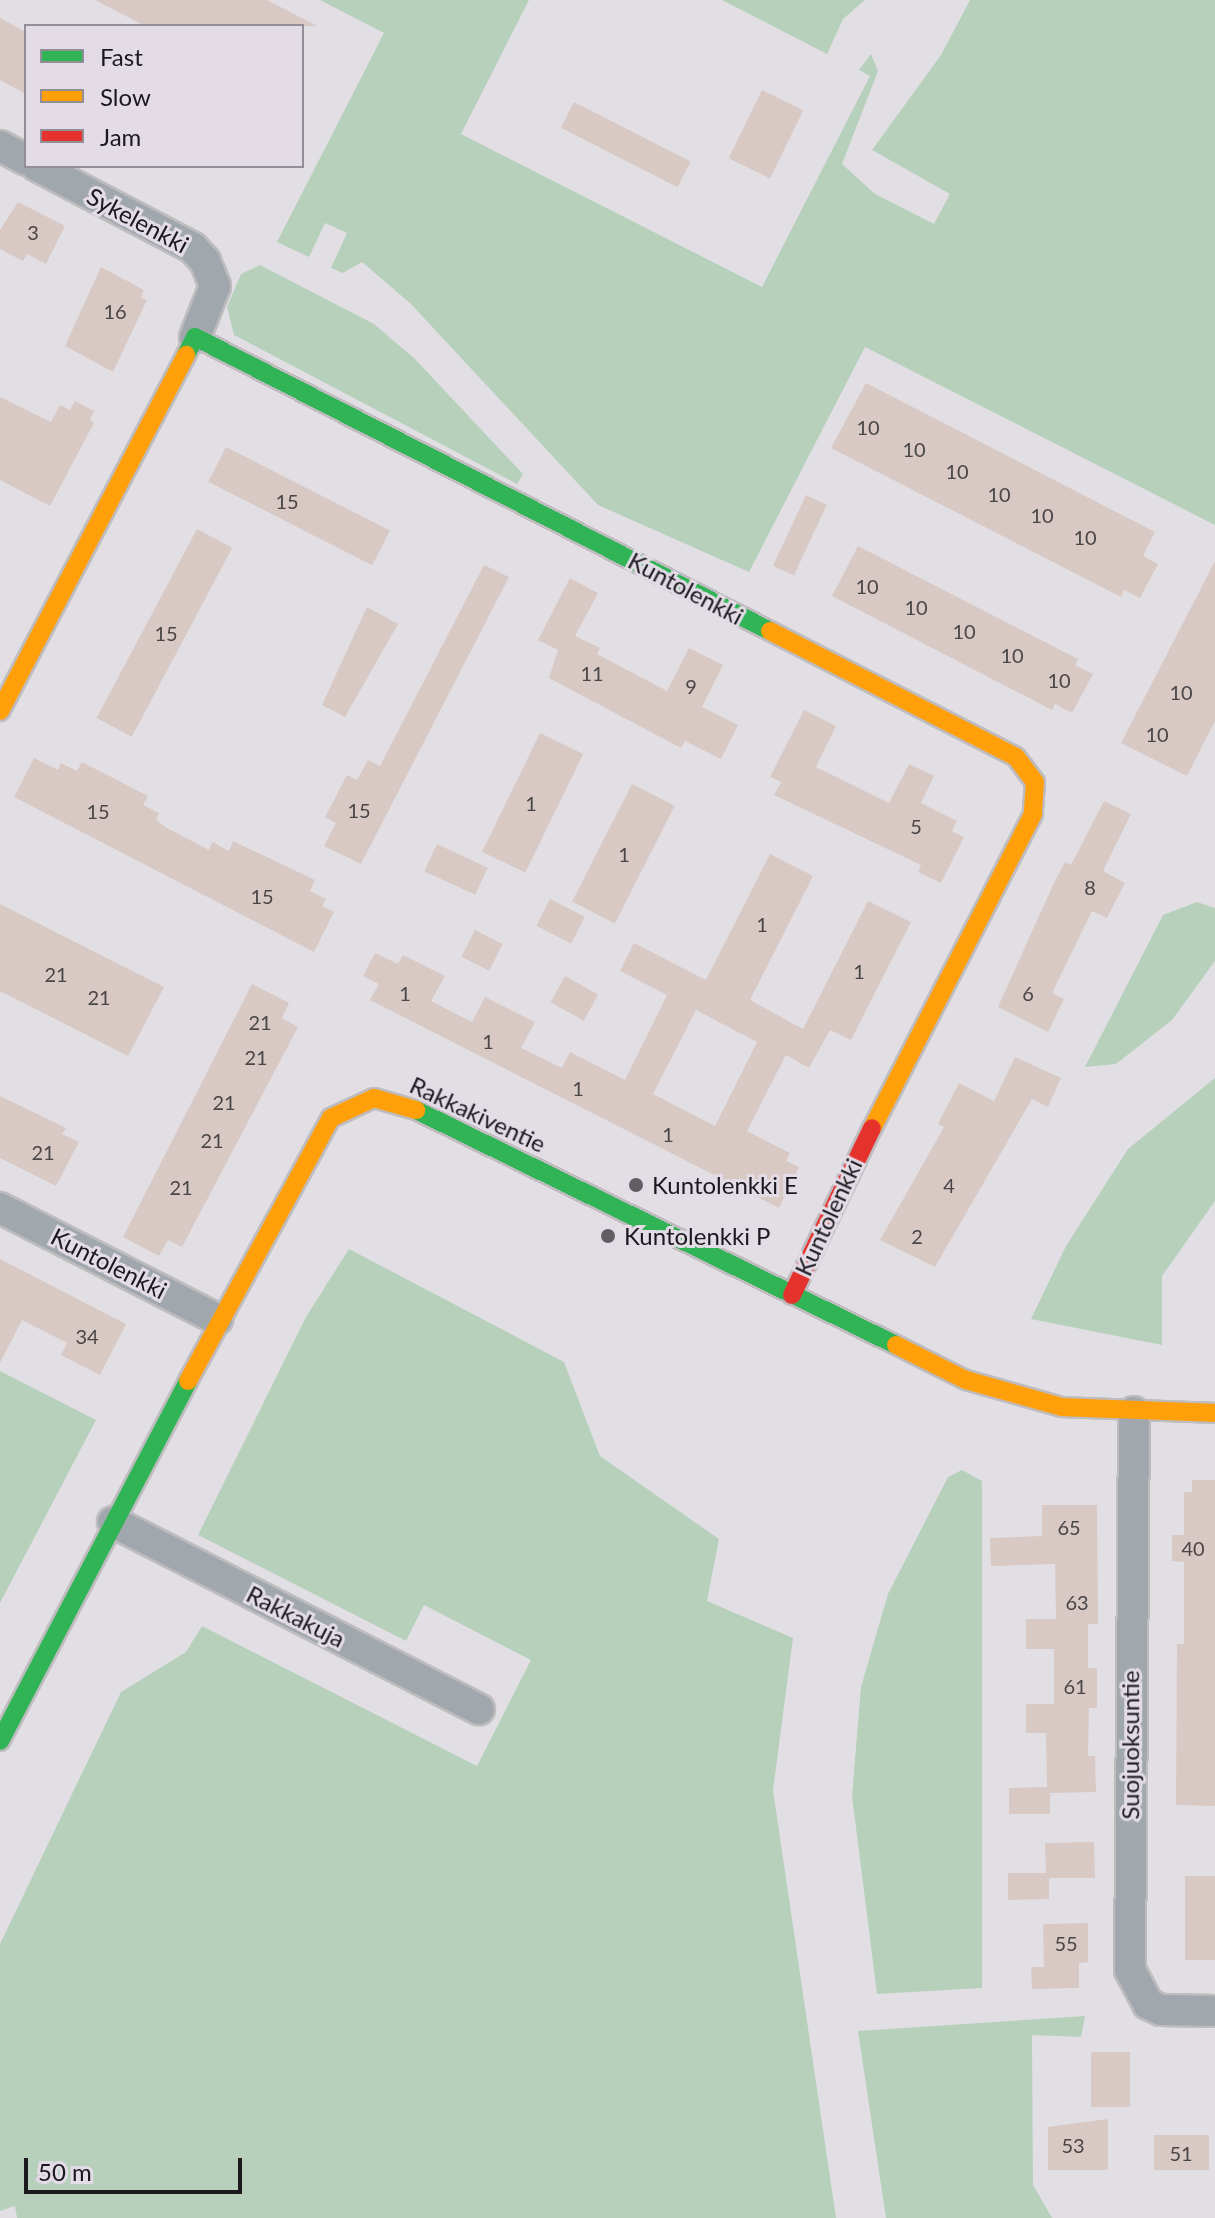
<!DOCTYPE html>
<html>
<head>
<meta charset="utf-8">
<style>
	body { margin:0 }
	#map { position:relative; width:1215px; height:2218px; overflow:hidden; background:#e2dfe4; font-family:Lato,sans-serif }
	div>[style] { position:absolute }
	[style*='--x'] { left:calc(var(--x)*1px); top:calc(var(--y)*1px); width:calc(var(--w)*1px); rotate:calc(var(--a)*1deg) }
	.green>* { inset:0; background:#b7d0bc }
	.building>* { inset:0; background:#d8c9c5; transform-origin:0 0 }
	.roads { filter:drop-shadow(2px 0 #bebcbf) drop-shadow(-2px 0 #bebcbf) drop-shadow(0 2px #bebcbf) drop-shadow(0 -2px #bebcbf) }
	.street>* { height:30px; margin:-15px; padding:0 15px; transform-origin:15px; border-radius:15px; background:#a0a8ae }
	.fast>* { height:18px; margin:-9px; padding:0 9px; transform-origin:9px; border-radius:9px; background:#30b455 }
	.slow>* { height:18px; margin:-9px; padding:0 9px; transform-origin:9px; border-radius:9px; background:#ff9f0a }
	.jam>* { height:18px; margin:-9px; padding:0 9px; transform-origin:9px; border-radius:9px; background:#e5322d }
	.dots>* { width:22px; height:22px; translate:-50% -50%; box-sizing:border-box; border:4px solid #e3dce7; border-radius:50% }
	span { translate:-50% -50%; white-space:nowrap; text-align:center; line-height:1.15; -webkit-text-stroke:6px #e3dce7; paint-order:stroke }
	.number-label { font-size:20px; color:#4a4547 }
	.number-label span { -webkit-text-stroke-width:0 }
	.street-label { font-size:24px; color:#1b191d }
	.poi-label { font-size:24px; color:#1b191d }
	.left { translate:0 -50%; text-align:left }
	.legend { position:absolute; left:24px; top:24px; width:280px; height:144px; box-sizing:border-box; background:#e3dce7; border:2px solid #938e96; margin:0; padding:10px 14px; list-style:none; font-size:24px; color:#1b191d }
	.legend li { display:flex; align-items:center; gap:16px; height:40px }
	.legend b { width:40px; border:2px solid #938e96 }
	.scale { position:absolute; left:24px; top:2158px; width:218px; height:36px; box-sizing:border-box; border:4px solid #1b191d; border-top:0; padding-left:10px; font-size:24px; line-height:28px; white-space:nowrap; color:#1b191d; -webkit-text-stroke:6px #e3dce7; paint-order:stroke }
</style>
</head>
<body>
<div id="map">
	<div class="green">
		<i style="clip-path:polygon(320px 0,529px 0,461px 134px,762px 287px,870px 76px,859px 70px,871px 54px,878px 71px,842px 164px,875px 194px,934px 224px,950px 194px,872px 150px,941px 55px,970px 0,1215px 0,1215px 525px,865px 347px,749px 572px,598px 505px,411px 304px,362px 262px,343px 273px,331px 268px,347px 233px,325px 223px,309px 257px,277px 242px,384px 33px)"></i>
		<i style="clip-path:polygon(722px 0,865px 0,843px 19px,827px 54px)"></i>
		<i style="clip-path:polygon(260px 265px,374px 324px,415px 359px,523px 474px,517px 484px,234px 335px,227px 307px,241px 274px)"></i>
		<i style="clip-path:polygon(1197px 902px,1215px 908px,1215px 961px,1172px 1020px,1116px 1064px,1085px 1067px,1163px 915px)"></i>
		<i style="clip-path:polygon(1215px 1078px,1215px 1201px,1162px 1276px,1162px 1345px,1031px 1319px,1066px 1246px,1128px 1149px)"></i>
		<i style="clip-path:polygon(349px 1249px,564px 1362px,600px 1456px,719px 1539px,707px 1601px,793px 1638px,773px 1790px,836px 2218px,17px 2218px,15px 2206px,0 2211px,0 1944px,121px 1692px,186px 1652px,202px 1626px,477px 1766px,531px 1660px,424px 1605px,406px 1641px,198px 1535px,306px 1317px)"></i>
		<i style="clip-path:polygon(0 1371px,96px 1420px,0 1603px)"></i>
		<i style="clip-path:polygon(962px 1470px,982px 1481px,982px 1988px,877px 1994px,852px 1796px,861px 1687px,888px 1594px,948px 1477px)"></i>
		<i style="clip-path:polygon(1085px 2016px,1081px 2037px,1032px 2035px,1033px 2185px,1052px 2218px,886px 2218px,858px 2031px)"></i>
	</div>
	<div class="building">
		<i style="clip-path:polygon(95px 0,267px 0,317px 26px,145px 26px)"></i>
		<i style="clip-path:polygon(0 18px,26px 32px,26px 94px,0 80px)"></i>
		<i style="left:762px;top:90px;width:46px;height:76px;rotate:26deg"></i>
		<i style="left:574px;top:102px;width:131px;height:29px;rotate:27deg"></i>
		<i style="clip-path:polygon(18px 202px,65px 226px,46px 264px,27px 254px,23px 261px,0 249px,0 230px)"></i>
		<i style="clip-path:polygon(101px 267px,144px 290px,141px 298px,147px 300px,113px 372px,65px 346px)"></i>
		<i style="clip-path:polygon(866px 383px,1155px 532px,1143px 556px,1158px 564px,1140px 598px,1124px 590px,1121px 597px,831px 448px)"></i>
		<i style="clip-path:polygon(0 397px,51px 422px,60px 405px,70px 410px,75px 401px,94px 411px,90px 420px,94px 423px,50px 506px,0 480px)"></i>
		<i style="left:226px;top:447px;width:184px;height:39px;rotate:27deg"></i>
		<i style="left:806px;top:495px;width:23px;height:78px;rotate:25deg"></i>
		<i style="left:197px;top:529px;width:40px;height:214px;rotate:28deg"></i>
		<i style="clip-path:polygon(858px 546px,1078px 659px,1075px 665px,1093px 674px,1072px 713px,1055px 704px,1052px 710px,832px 596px)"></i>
		<i style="clip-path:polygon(1215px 561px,1215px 721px,1187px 776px,1121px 743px)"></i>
		<i style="clip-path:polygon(484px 565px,509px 577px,361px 864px,324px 846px,336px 823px,325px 817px,347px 775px,357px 780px,368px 760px,380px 766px)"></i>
		<i style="clip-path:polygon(570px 578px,598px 593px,575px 636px,600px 648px,597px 654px,667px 691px,689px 648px,723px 665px,702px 707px,738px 725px,721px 759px,685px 741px,681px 748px,549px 678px,558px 650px,538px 640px)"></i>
		<i style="clip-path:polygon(367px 607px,398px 624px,345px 717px,322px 705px)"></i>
		<i style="clip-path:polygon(804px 710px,836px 726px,816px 767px,889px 803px,909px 764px,934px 776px,921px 803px,957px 821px,952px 831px,964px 837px,941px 883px,918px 872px,921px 865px,774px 795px,781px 782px,770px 777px)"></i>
		<i style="left:540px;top:733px;width:48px;height:132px;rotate:26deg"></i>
		<i style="clip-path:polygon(34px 758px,58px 770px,61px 763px,77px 771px,82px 762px,148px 796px,143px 805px,159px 813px,156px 820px,167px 828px,209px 850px,212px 842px,229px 851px,233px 841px,315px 880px,310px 891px,326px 899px,322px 906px,334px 912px,314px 952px,14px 797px)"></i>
		<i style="left:632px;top:784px;width:48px;height:132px;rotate:27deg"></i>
		<i style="clip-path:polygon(1104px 801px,1131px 814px,1103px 871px,1125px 883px,1107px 918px,1092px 911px,1052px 993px,1064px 999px,1048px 1032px,998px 1007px,1053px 885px,1065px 862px,1071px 865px)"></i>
		<i style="left:437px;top:844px;width:56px;height:30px;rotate:25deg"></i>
		<i style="clip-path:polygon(evenodd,770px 854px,813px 876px,750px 1000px,803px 1029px,868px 901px,911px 922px,851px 1040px,830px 1030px,809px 1068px,786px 1055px,747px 1131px,790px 1153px,786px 1161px,799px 1167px,779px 1208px,370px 1000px,379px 984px,363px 976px,375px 953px,398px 964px,403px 955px,445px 976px,431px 1001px,472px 1022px,485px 997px,535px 1022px,521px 1048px,562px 1068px,570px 1052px,625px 1080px,667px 995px,620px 971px,634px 943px,706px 980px,770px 854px,696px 1010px,757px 1042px,715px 1126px,653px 1094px,696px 1010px)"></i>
		<i style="left:550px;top:899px;width:39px;height:30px;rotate:27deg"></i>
		<i style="clip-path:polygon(0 904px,164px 987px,128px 1056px,0 991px)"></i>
		<i style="left:475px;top:930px;width:31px;height:30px;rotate:27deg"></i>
		<i style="left:565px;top:976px;width:38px;height:30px;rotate:29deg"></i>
		<i style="clip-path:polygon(252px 984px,289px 1003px,282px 1018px,298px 1027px,182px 1247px,168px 1240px,159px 1256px,123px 1237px)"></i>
		<i style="clip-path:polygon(1015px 1057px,1061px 1078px,1048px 1107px,1032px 1099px,935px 1267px,880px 1240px,944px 1127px,938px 1124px,959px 1083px,994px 1101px)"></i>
		<i style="clip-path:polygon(0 1096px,66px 1128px,62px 1134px,79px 1142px,56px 1186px,0 1158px)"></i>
		<i style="clip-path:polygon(0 1259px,126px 1324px,100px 1375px,61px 1355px,67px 1343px,22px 1320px,0 1363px)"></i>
		<i style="clip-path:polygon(1192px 1480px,1215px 1480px,1215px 1806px,1176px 1805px,1177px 1644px,1184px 1644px,1184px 1562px,1172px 1561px,1172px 1535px,1184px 1535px,1184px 1492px,1192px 1492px)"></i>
		<i style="clip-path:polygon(1042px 1505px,1097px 1505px,1098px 1624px,1088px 1624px,1088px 1668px,1097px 1668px,1097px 1708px,1089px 1708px,1088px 1756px,1095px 1756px,1096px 1792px,1050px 1793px,1050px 1814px,1009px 1814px,1009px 1788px,1047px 1787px,1046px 1733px,1026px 1733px,1026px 1704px,1054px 1704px,1054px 1649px,1026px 1649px,1026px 1619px,1056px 1619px,1055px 1564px,991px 1566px,990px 1538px,1042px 1536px)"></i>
		<i style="clip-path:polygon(1094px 1842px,1095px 1878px,1049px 1878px,1049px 1899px,1008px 1900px,1008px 1873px,1046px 1873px,1045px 1843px)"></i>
		<i style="left:1185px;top:1876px;width:30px;height:84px"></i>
		<i style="clip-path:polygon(1088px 1923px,1088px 1962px,1079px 1963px,1079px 1988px,1032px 1989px,1031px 1967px,1044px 1967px,1043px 1924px)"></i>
		<i style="left:1091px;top:2052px;width:39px;height:55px"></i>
		<i style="clip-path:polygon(1108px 2119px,1108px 2170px,1048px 2170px,1048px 2127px)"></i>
		<i style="left:1154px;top:2135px;width:55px;height:35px"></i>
	</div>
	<div class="roads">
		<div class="street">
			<i style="--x:0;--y:146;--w:30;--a:28"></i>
			<i style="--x:37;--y:166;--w:176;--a:27.7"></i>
			<i style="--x:193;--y:248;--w:18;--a:47"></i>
			<i style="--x:205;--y:261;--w:27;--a:68"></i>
			<i style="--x:215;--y:286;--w:55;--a:111.4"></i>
			<i style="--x:0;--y:1208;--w:244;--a:27.1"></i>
			<i style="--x:1134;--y:1412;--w:558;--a:90.41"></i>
			<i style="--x:1130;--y:1970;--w:38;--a:62"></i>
			<i style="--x:1148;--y:2004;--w:14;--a:25"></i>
			<i style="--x:1161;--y:2010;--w:54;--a:1.1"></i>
			<i style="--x:113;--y:1522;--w:411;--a:27.1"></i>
		</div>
		<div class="fast">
			<i style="--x:186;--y:355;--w:20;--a:-63"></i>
			<i style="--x:195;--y:337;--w:646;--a:27.08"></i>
			<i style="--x:416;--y:1110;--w:534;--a:26.09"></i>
			<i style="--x:0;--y:1741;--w:406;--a:-62.4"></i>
		</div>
		<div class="slow">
			<i style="--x:770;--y:631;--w:276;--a:27.1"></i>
			<i style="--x:1016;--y:757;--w:31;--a:53"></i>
			<i style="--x:1035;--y:782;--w:32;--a:94"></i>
			<i style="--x:1033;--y:814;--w:353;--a:117.1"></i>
			<i style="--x:0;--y:711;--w:402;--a:-62.4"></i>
			<i style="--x:896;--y:1345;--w:78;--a:26.6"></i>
			<i style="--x:966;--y:1380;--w:100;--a:15.7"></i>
			<i style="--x:1062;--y:1407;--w:153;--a:2.2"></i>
			<i style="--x:188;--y:1381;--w:299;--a:-61.5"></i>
			<i style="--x:331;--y:1118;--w:47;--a:-24.9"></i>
			<i style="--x:374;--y:1098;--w:44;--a:15.9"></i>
		</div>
		<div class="jam">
			<i style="--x:792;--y:1295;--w:185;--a:-64.4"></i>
		</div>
	</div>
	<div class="dots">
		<i style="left:636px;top:1185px;background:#615e63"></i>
		<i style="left:608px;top:1236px;background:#615e63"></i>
	</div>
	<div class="number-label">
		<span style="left:33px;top:232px">3</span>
		<span style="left:115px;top:311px">16</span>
		<span style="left:868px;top:427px">10</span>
		<span style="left:914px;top:449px">10</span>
		<span style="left:957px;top:471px">10</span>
		<span style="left:999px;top:494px">10</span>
		<span style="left:287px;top:501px">15</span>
		<span style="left:1042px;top:515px">10</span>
		<span style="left:1085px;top:537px">10</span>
		<span style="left:867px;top:586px">10</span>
		<span style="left:916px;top:607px">10</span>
		<span style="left:964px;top:631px">10</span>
		<span style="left:166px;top:633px">15</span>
		<span style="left:1012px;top:655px">10</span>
		<span style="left:592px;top:673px">11</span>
		<span style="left:1059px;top:680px">10</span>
		<span style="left:691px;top:686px">9</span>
		<span style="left:1181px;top:692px">10</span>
		<span style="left:1157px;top:734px">10</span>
		<span style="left:531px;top:803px">1</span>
		<span style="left:359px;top:810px">15</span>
		<span style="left:98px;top:811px">15</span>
		<span style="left:916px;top:826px">5</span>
		<span style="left:624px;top:854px">1</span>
		<span style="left:1090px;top:887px">8</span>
		<span style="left:262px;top:896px">15</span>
		<span style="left:762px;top:924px">1</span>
		<span style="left:859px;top:971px">1</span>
		<span style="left:56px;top:974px">21</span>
		<span style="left:405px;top:993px">1</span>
		<span style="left:1028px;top:993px">6</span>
		<span style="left:99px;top:997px">21</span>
		<span style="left:260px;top:1022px">21</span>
		<span style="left:488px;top:1041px">1</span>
		<span style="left:256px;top:1057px">21</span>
		<span style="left:578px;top:1088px">1</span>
		<span style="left:224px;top:1102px">21</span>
		<span style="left:668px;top:1134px">1</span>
		<span style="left:212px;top:1140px">21</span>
		<span style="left:43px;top:1152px">21</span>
		<span style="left:949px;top:1185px">4</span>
		<span style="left:181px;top:1187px">21</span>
		<span style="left:917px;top:1236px">2</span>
		<span style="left:87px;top:1336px">34</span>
		<span style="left:1069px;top:1527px">65</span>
		<span style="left:1193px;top:1548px">40</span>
		<span style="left:1077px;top:1602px">63</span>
		<span style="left:1075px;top:1686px">61</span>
		<span style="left:1066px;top:1943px">55</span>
		<span style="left:1073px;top:2145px">53</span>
		<span style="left:1181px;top:2153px">51</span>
	</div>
	<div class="street-label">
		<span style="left:138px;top:220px;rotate:28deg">Sykelenkki</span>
		<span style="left:686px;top:588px;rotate:28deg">Kuntolenkki</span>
		<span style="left:478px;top:1114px;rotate:25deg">Rakkakiventie</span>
		<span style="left:828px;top:1217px;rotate:-65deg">Kuntolenkki</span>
		<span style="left:109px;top:1263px;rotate:27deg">Kuntolenkki</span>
		<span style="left:296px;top:1616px;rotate:27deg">Rakkakuja</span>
		<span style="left:1130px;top:1745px;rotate:-90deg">Suojuoksuntie</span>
	</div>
	<div class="poi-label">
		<span class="left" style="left:652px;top:1185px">Kuntolenkki E</span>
		<span class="left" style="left:624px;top:1236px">Kuntolenkki P</span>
	</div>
	<ul class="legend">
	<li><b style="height:10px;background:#30b455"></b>Fast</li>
	<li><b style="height:10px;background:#ff9f0a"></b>Slow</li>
	<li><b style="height:10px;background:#e5322d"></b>Jam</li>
	</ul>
	<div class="scale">50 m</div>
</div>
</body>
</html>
